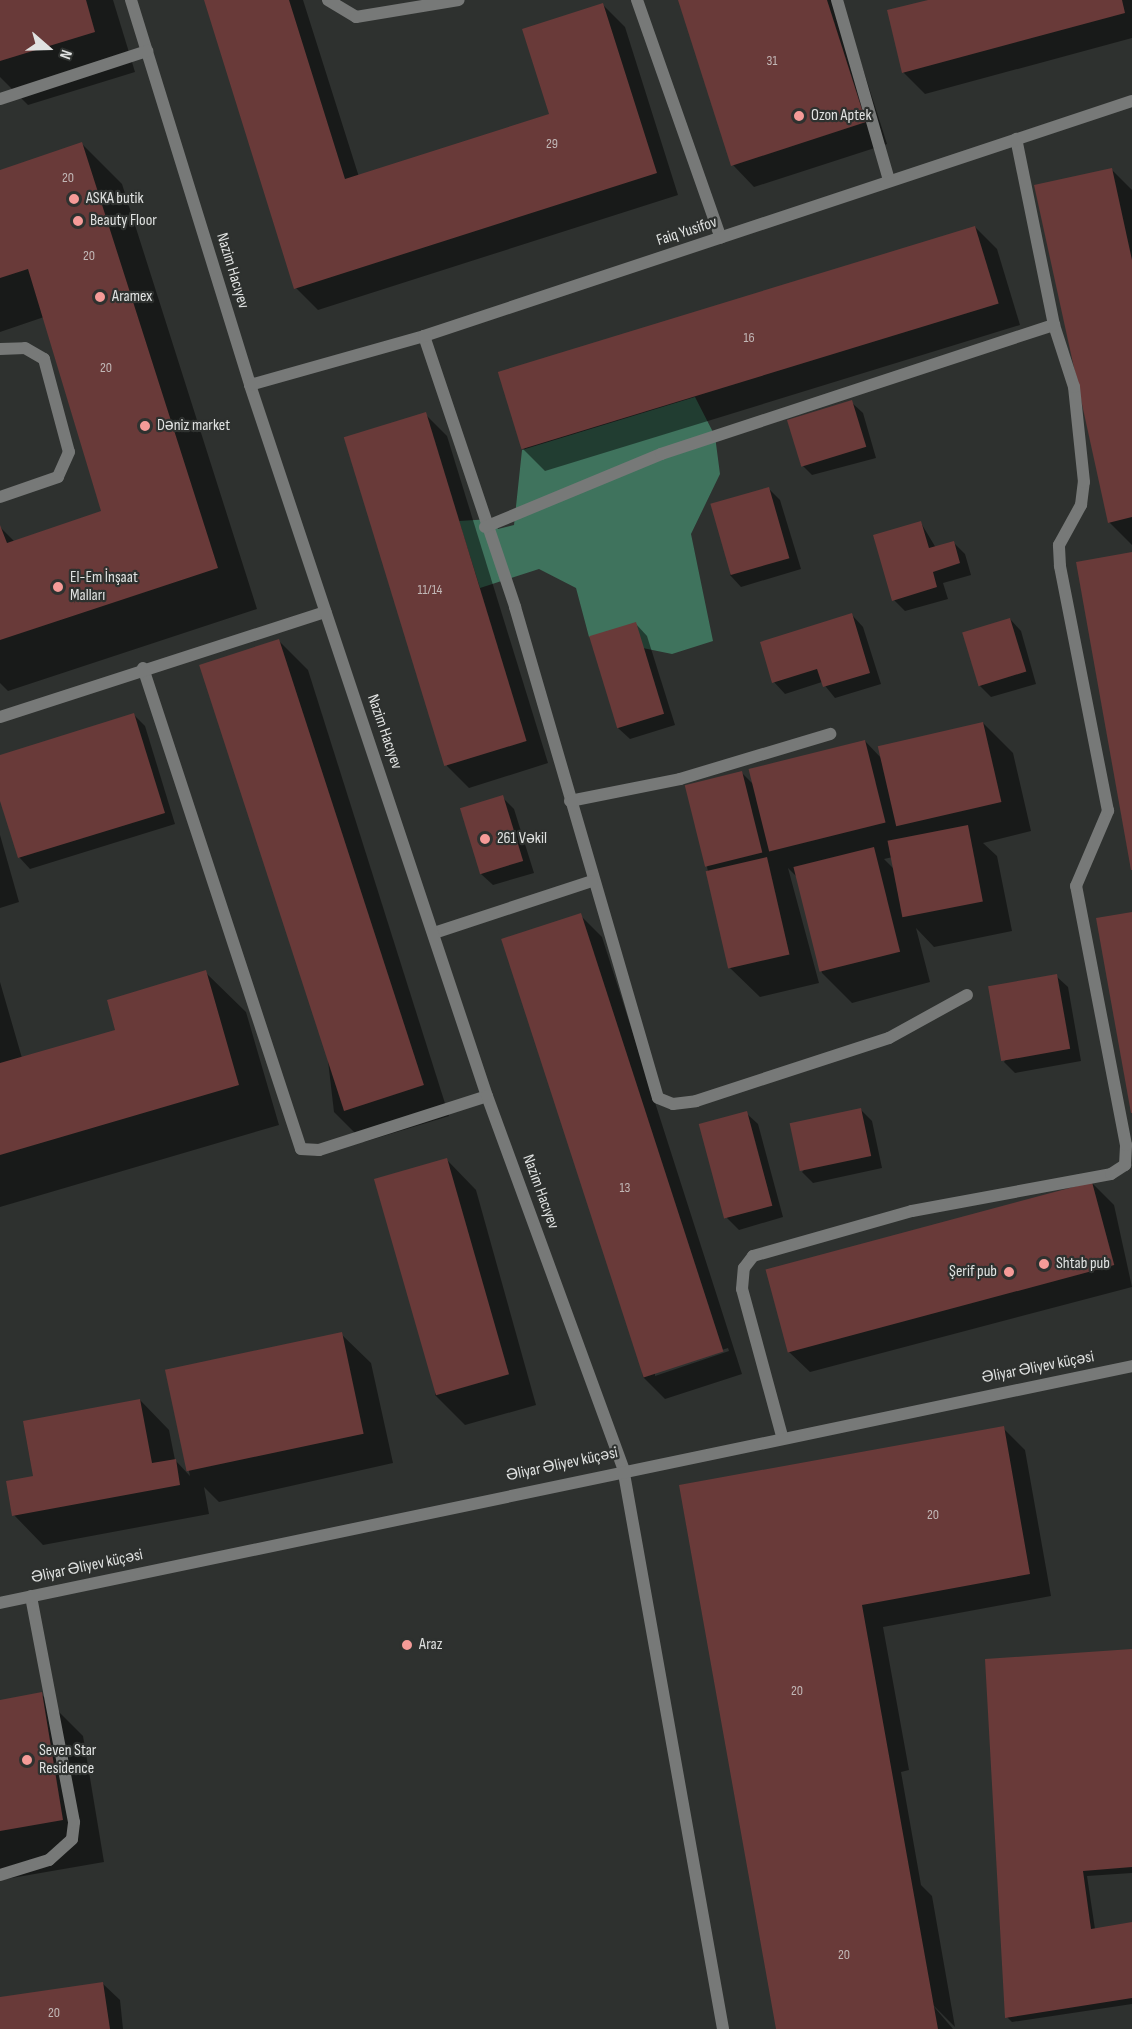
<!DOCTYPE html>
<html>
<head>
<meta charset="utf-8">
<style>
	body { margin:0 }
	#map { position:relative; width:1132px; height:2029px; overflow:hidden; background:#2e312f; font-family:"Sofia Sans Condensed",sans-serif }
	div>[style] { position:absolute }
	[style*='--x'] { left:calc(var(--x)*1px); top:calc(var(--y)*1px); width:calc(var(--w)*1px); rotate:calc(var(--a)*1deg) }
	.forest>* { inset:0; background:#3f735d }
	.shadow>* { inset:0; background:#0007 }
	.building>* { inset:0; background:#693a39; transform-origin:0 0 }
	.lane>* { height:12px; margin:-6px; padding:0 6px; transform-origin:6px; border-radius:6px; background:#777978 }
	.street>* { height:12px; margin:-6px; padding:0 6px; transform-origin:6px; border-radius:6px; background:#777978 }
	.dots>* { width:16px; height:16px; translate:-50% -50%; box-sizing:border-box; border:3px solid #2e312f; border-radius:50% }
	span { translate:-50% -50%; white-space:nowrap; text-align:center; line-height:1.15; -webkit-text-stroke:4.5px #2e312f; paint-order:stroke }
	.number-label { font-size:14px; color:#c2b8b7 }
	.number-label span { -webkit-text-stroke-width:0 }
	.poi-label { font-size:16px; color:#e0e2e1 }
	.left { translate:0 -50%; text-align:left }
	.right { translate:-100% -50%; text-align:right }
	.street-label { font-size:16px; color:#e0e2e1 }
	.north { position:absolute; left:18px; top:18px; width:60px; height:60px; -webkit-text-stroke:4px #2e312f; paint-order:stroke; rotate:110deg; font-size:16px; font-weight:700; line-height:24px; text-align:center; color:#e0e2e1 }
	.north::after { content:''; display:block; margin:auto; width:21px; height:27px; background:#e0e2e1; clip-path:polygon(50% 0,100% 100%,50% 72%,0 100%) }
</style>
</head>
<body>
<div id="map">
	<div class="forest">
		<i style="clip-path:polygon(695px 397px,715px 436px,720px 474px,691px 534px,713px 641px,672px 654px,589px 637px,576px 588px,539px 569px,480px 588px,459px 521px,491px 519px,498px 529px,514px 525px,522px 450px)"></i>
	</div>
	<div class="shadow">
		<i style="clip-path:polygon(0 0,113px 0,135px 72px,28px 105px,0 77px)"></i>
		<i style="clip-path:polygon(205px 0,303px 0,359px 177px,551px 115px,603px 5px,625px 27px,678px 195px,318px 310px,296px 288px)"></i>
		<i style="clip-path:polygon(682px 0,841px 0,887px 144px,754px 187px,733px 165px)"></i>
		<i style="clip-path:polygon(935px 0,1132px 0,1132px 38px,925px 94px,903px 72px)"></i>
		<i style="clip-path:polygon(82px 144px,122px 184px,257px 609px,8px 691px,0 683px,0 527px,15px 542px,102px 512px,44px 317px,0 332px,0 171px)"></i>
		<i style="clip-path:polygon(1112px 170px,1132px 190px,1132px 545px,1109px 522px)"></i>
		<i style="clip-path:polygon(975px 227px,997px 249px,1020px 325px,545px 471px,523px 449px)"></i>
		<i style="clip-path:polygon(851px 402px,863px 413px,876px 458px,812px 475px,800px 463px)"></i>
		<i style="clip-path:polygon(425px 414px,447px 436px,548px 763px,469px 788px,447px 766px)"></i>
		<i style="clip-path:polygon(769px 489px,780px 500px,801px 569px,741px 587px,730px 575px)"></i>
		<i style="clip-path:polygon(921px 523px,936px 548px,953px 542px,965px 554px,971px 575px,943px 583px,948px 599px,905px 611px,894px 600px)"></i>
		<i style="clip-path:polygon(852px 615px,863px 627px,881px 684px,835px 698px,822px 682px,785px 694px,774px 682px)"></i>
		<i style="clip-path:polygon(1010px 619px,1021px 631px,1036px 684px,991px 697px,980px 686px)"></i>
		<i style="clip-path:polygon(636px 624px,647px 636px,675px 725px,630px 739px,618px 728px)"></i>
		<i style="clip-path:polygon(279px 641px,308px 670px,449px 1116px,364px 1142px,334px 1112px)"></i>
		<i style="clip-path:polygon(134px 715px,145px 726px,175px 824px,30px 869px,19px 857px,0 796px,0 756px)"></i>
		<i style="clip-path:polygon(evenodd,983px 723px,1013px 753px,1031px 831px,983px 843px,997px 856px,1012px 931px,934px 947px,916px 928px,930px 982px,852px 1003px,822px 973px,798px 878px,788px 868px,819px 983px,760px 997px,730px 968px,707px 867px,742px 773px,754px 785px,865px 741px,882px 759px,983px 723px,893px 857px,895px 870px,884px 859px,893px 857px)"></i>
		<i style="clip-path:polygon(502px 797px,514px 809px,534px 873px,493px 885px,481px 874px)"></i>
		<i style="clip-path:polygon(0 835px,19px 902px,0 908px)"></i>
		<i style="clip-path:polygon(evenodd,580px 915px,602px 937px,742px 1374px,665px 1399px,643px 1377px,580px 915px,728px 1348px,729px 1351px,655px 1376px,655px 1372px,728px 1348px)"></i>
		<i style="clip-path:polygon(205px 972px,246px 1012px,279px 1125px,0 1207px,0 982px,22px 1058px,117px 1031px)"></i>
		<i style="clip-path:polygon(1056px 976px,1068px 987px,1081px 1061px,1015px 1073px,1004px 1062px)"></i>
		<i style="clip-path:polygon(860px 1109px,872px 1121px,882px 1168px,813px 1183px,802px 1172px)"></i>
		<i style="clip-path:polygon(746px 1113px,758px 1124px,783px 1217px,739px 1230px,727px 1218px)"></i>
		<i style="clip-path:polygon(447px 1160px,476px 1190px,536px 1405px,465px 1425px,435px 1395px)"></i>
		<i style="clip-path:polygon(1092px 1183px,1114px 1205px,1132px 1287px,810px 1372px,788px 1351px)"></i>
		<i style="clip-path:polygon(341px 1334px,371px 1363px,393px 1463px,219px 1502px,204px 1487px,209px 1514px,43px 1545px,14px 1515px,35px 1477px,140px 1400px,169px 1430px,175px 1460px,190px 1476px,167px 1373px)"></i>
		<i style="clip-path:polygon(1003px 1428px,1025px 1450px,1051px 1596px,883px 1627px,909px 1770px,901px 1772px,921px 1885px,932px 1896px,955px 2027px,930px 2002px,953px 2029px,777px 2029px,707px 1635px)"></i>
		<i style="clip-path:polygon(1132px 1651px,1132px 1873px,1087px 1876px,1095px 1929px,1132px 1924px,1132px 2004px,1012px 2022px,1007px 2017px)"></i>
		<i style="clip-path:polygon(41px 1694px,83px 1736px,104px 1862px,0 1880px,0 1701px)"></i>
		<i style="clip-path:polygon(102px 1983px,120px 2000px,123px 2029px,0 2029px,0 1998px)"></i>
	</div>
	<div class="building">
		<i style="clip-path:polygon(0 0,86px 0,95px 32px,0 61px)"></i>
		<i style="clip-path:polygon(204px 0,289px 0,345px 179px,549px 114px,522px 29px,603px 3px,657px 173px,294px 289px)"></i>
		<i style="clip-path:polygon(678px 0,827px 0,866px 122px,731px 166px)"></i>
		<i style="clip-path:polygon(928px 0,1122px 0,1125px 13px,902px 73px,887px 10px)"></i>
		<i style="clip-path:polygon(82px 142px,218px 568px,0 640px,0 525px,7px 543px,101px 511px,28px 269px,0 278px,0 170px)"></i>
		<i style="clip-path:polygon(1112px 168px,1132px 260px,1132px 517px,1108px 523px,1034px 185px)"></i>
		<i style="left:975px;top:226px;width:81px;height:499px;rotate:73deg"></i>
		<i style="left:852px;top:400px;width:49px;height:68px;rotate:73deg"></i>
		<i style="left:426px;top:412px;width:344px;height:86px;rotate:73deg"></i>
		<i style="left:769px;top:487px;width:74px;height:61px;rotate:74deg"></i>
		<i style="clip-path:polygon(921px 521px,929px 548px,954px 541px,960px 563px,933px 572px,937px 587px,892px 601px,873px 535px)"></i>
		<i style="clip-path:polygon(1132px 552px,1132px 870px,1131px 870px,1076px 562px)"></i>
		<i style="clip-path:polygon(852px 613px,870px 673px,823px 687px,817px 669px,772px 683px,760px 642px)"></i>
		<i style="left:1010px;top:618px;width:56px;height:50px;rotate:73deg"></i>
		<i style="left:636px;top:622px;width:96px;height:49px;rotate:73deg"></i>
		<i style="left:279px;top:639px;width:469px;height:84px;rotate:72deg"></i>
		<i style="clip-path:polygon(134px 713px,165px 813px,18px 858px,0 801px,0 755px)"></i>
		<i style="left:983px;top:722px;width:82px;height:108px;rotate:77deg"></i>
		<i style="left:865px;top:740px;width:85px;height:120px;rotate:76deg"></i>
		<i style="left:742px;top:771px;width:84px;height:59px;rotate:76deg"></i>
		<i style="left:503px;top:795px;width:69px;height:45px;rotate:73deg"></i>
		<i style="left:968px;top:825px;width:78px;height:82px;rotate:79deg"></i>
		<i style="left:874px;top:847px;width:108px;height:83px;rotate:76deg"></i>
		<i style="left:767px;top:857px;width:100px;height:63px;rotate:77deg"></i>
		<i style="clip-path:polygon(1132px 912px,1132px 1113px,1131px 1113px,1096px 918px)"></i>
		<i style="left:581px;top:913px;width:461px;height:84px;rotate:72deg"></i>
		<i style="clip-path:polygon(206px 970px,239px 1085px,0 1155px,0 1063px,115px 1030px,107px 1000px)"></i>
		<i style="left:1057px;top:974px;width:76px;height:70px;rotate:80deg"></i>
		<i style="left:861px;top:1108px;width:49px;height:73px;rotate:78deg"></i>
		<i style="left:747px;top:1111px;width:98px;height:50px;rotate:75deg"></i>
		<i style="left:447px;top:1158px;width:225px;height:76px;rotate:74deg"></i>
		<i style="left:1092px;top:1182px;width:86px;height:338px;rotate:75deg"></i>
		<i style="left:342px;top:1332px;width:104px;height:181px;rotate:78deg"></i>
		<i style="clip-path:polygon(140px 1399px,152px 1463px,176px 1459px,180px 1485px,12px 1516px,6px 1481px,33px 1476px,23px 1421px)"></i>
		<i style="clip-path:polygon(1004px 1426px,1030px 1574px,862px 1605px,938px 2029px,776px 2029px,679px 1485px)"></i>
		<i style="clip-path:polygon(1132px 1649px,1132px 1867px,1083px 1871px,1091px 1929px,1132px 1922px,1132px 1998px,1005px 2018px,985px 1659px)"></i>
		<i style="clip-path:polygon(42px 1692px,63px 1820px,0 1831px,0 1700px)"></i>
		<i style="clip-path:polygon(103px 1982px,110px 2029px,0 2029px,0 1997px)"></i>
	</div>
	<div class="lane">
		<i style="--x:328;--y:0;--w:33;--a:31"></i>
		<i style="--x:356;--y:17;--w:104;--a:-9.4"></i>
		<i style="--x:637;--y:0;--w:252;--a:70.6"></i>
		<i style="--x:837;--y:0;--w:187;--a:73.9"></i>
		<i style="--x:424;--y:336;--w:286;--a:71.4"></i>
		<i style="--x:515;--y:607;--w:511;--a:73.76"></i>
		<i style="--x:658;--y:1098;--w:16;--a:22"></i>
		<i style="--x:673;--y:1104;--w:23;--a:-7"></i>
		<i style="--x:696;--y:1101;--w:203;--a:-18.1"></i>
		<i style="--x:889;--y:1038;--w:89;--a:-28.9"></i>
		<i style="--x:0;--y:349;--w:25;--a:-2"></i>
		<i style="--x:25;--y:348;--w:22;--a:30"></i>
		<i style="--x:44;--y:359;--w:96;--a:75"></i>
		<i style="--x:69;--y:452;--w:27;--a:114"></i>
		<i style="--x:58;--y:477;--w:61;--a:161"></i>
		<i style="--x:485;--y:527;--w:191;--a:-22.5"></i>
		<i style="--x:661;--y:454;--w:414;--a:-18.2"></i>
		<i style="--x:143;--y:668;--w:506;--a:71.82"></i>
		<i style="--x:301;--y:1149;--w:18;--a:3"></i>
		<i style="--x:319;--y:1150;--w:176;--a:-17.8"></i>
		<i style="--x:0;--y:717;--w:342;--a:-17.9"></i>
		<i style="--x:570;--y:801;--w:112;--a:-11.3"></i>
		<i style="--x:680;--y:779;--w:157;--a:-16.7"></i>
		<i style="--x:434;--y:933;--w:166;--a:-18.2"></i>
		<i style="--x:782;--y:1436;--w:152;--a:-105.2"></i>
		<i style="--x:742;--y:1289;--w:21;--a:-85"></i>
		<i style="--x:744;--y:1268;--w:15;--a:-53"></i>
		<i style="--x:753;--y:1256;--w:165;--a:-15.8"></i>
		<i style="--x:912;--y:1211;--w:202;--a:-10.5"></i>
		<i style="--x:1111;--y:1174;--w:17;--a:-33"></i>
		<i style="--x:1125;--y:1165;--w:20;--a:-87"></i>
		<i style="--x:1126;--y:1145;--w:264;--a:-100.9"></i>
		<i style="--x:1076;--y:886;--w:82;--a:-66.9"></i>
		<i style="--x:1108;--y:811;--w:250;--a:-101.1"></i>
		<i style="--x:1060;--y:566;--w:21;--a:-93"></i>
		<i style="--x:1059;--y:545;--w:46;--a:-61.2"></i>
		<i style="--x:1081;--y:505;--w:23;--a:-83"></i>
		<i style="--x:1084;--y:482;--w:96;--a:-96"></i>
		<i style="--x:1074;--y:387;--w:65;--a:-107.9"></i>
		<i style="--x:1054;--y:325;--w:190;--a:-101.5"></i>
		<i style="--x:623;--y:1468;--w:570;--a:79.89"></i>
		<i style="--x:0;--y:1875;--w:51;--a:-17"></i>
		<i style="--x:49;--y:1860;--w:31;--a:-42"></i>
		<i style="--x:72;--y:1839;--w:17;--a:-83"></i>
		<i style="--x:74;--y:1822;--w:230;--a:-100.8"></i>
	</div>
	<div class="street">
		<i style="--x:131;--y:0;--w:403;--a:72.8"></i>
		<i style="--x:250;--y:385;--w:749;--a:71.57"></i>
		<i style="--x:487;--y:1096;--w:396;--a:69.9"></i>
		<i style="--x:0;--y:99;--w:155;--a:-18.1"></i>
		<i style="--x:250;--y:385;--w:181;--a:-15.7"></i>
		<i style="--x:424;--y:336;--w:746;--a:-18.36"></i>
		<i style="--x:0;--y:1603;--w:1157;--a:-11.82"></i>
	</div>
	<div class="dots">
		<i style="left:799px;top:116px;background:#f59b98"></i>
		<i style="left:74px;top:199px;background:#f59b98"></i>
		<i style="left:78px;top:221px;background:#f59b98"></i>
		<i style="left:100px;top:297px;background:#f59b98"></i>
		<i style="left:145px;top:426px;background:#f59b98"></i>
		<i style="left:58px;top:587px;background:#f59b98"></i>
		<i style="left:485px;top:839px;background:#f59b98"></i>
		<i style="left:1044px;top:1264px;background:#f59b98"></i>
		<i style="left:1009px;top:1272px;background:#f59b98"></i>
		<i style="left:407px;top:1645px;background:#f59b98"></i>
		<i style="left:27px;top:1760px;background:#f59b98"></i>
	</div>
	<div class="number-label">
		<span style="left:772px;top:61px">31</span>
		<span style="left:552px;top:144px">29</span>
		<span style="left:68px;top:178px">20</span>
		<span style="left:89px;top:256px">20</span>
		<span style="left:749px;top:338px">16</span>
		<span style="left:106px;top:368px">20</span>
		<span style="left:430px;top:590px">11/14</span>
		<span style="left:625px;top:1188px">13</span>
		<span style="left:933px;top:1515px">20</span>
		<span style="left:797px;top:1691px">20</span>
		<span style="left:844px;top:1955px">20</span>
		<span style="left:54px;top:2013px">20</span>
	</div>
	<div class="poi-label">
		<span class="left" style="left:811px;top:116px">Ozon Aptek</span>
		<span class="left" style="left:86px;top:199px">ASKA butik</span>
		<span class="left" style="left:90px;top:221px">Beauty Floor</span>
		<span class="left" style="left:112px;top:297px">Aramex</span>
		<span class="left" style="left:157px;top:426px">Dəniz market</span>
		<span class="left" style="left:70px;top:587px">El-Em İnşaat<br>Malları</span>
		<span class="left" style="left:497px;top:839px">261 Vəkil</span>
		<span class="left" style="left:1056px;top:1264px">Shtab pub</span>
		<span class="right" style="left:997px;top:1272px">Şerif pub</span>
		<span class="left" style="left:419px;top:1645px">Araz</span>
		<span class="left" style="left:39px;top:1760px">Seven Star<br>Residence</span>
	</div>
	<div class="street-label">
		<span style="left:687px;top:232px;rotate:-18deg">Faiq Yusifov</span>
		<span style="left:232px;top:271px;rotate:73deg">Nazim Hacıyev</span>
		<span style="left:384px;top:732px;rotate:71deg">Nazim Hacıyev</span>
		<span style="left:540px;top:1192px;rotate:70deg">Nazim Hacıyev</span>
		<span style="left:1038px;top:1368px;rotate:-11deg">Əliyar Əliyev küçəsi</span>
		<span style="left:562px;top:1465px;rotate:-12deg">Əliyar Əliyev küçəsi</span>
		<span style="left:87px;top:1567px;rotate:-12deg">Əliyar Əliyev küçəsi</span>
	</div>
	<div class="north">N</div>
</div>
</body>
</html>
